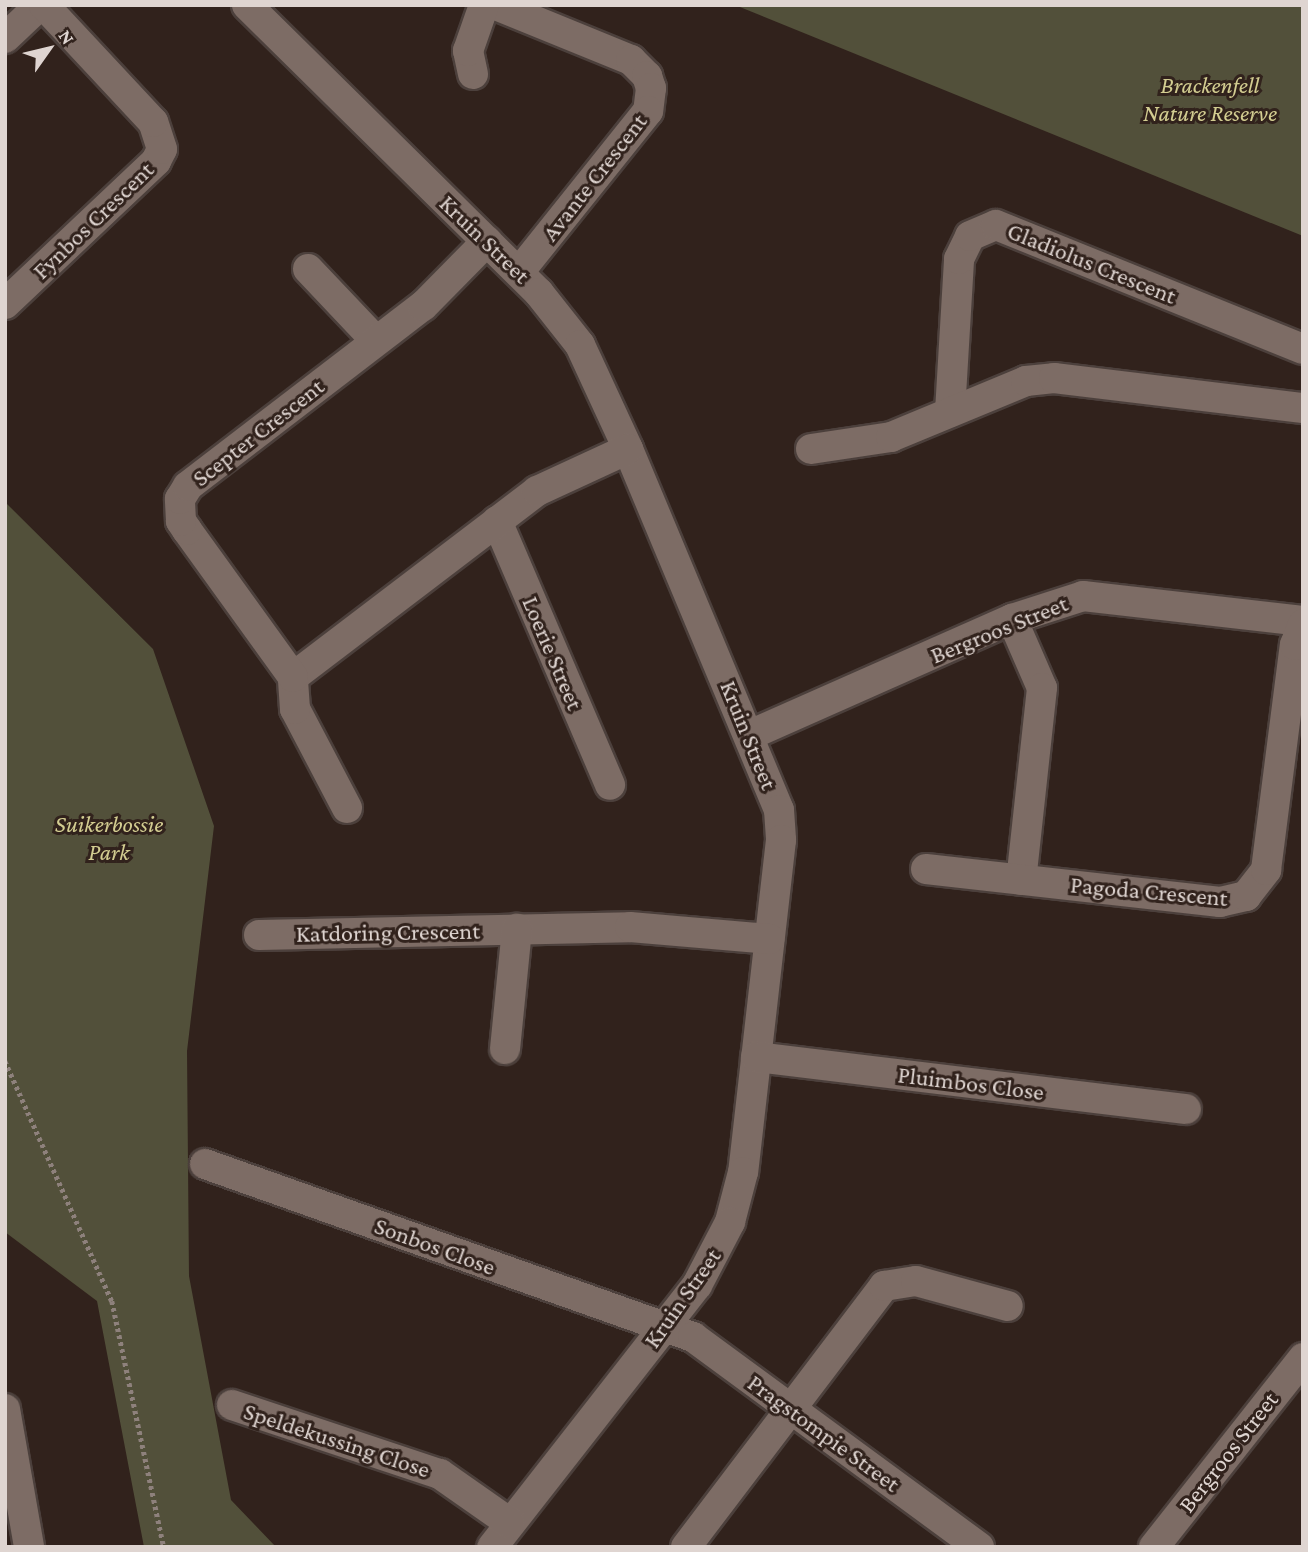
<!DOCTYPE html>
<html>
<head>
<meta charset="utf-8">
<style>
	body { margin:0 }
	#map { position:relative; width:1308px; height:1552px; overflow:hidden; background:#31221c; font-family:"Crimson Pro",serif }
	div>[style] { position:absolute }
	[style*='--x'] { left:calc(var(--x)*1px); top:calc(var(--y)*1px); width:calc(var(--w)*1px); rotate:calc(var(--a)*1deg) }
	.green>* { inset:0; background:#52503a }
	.path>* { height:4.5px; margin-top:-2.25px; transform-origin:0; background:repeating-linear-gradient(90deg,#8e817c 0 3.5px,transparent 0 7px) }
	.roads { filter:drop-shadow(2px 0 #4c403c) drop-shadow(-2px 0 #4c403c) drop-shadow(0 2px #4c403c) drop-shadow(0 -2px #4c403c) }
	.street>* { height:30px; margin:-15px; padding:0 15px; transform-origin:15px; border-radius:15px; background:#7d6c65 }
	span { translate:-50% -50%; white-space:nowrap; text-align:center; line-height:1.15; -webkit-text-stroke:6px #31221c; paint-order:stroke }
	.park-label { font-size:24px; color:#d3cd91; font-style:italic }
	.street-label { font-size:24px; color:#dfd5d1 }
	.frame { position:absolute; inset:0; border:7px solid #dfd5d1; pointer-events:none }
	.north { position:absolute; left:14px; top:14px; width:70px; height:70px; -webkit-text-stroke:5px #31221c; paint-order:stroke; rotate:56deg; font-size:19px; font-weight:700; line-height:28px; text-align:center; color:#dfd5d1 }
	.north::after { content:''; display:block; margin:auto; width:24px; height:32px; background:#dfd5d1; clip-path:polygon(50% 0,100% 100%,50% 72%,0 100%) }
</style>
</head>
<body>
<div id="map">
	<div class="green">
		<i style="clip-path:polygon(735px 5px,1303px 5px,1303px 236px)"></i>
		<i style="clip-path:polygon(5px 502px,153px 649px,214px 826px,187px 1051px,189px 1276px,231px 1500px,276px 1547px,144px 1547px,97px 1301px,5px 1232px)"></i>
	</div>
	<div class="path">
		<i style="--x:5;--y:1061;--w:263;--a:66"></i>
		<i style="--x:112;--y:1301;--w:251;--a:78.1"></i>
	</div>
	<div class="roads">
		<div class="street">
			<i style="--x:247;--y:5;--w:410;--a:44.6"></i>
			<i style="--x:539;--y:293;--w:66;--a:51.7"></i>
			<i style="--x:580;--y:345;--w:115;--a:65.2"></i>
			<i style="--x:628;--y:449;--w:391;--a:67.3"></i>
			<i style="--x:779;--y:810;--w:30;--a:86"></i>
			<i style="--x:781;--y:840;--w:334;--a:96.5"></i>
			<i style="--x:743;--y:1172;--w:52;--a:104.6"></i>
			<i style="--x:730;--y:1222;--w:71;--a:117.6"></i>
			<i style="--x:697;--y:1285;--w:333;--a:128"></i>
			<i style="--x:496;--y:5;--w:146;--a:22.2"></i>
			<i style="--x:631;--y:60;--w:23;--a:45"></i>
			<i style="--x:647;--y:76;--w:13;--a:72"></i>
			<i style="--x:651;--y:88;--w:23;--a:97"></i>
			<i style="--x:648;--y:111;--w:206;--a:128.7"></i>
			<i style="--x:5;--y:38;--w:48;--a:-43.3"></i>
			<i style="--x:473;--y:74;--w:24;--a:-102"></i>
			<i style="--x:468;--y:51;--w:49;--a:-70.8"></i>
			<i style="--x:308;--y:269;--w:99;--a:46.6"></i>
			<i style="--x:5;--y:304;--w:208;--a:-43.4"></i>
			<i style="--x:156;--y:161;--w:13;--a:-63"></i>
			<i style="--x:162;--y:149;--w:28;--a:-108"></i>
			<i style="--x:153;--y:122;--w:160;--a:-133"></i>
			<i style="--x:950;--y:412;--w:153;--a:-86.6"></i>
			<i style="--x:959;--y:259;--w:25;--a:-64"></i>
			<i style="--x:970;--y:236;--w:28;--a:-23"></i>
			<i style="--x:996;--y:225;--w:331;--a:22"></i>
			<i style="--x:811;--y:449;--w:81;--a:-8.5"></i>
			<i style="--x:891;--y:437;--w:146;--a:-22.5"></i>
			<i style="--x:1026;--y:381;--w:28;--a:-6"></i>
			<i style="--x:1054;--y:378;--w:251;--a:6.9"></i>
			<i style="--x:497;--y:521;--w:287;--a:66.8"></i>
			<i style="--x:1012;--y:619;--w:75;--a:66.5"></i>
			<i style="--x:1042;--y:688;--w:193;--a:96.2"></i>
			<i style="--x:293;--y:677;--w:307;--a:-37.3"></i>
			<i style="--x:537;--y:491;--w:100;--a:-24.8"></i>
			<i style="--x:750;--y:735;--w:287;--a:-23.9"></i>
			<i style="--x:1012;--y:619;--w:75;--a:-17.9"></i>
			<i style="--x:1083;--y:596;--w:221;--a:6.5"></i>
			<i style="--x:347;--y:808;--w:112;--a:-117.7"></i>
			<i style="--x:295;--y:709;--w:32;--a:-94"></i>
			<i style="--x:293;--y:677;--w:181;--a:-125.8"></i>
			<i style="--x:187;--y:530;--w:11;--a:-124"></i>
			<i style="--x:181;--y:521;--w:22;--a:-93"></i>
			<i style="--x:180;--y:499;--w:15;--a:-58"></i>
			<i style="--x:188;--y:486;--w:296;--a:-37.5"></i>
			<i style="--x:423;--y:306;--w:91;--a:-45.4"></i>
			<i style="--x:926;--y:869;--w:296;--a:6.4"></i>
			<i style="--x:1220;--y:902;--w:27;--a:-13"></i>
			<i style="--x:1246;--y:896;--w:33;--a:-52"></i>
			<i style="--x:1266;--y:870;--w:227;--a:-82.7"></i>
			<i style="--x:1295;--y:645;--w:22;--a:-69"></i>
			<i style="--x:259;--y:935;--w:371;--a:-1.2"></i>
			<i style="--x:630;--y:927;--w:140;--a:4.9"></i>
			<i style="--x:505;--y:1049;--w:121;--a:-84.3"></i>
			<i style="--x:756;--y:1057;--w:433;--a:6.9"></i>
			<i style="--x:205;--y:1164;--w:518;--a:19.52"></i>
			<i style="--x:693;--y:1337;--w:355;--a:36.3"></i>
			<i style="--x:232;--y:1405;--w:219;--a:18.4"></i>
			<i style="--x:440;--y:1474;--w:85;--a:35"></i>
			<i style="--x:5;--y:1409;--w:140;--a:80.1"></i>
			<i style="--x:686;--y:1547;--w:328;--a:-52.8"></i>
			<i style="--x:884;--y:1286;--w:32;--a:-9"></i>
			<i style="--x:916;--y:1281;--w:95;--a:15.2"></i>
			<i style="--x:1154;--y:1547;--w:241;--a:-51.7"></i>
		</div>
	</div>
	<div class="park-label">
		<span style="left:1210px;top:99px">Brackenfell<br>Nature Reserve</span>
		<span style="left:109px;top:838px">Suikerbossie<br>Park</span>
	</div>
	<div class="street-label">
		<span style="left:594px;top:177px;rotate:-52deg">Avante Crescent</span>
		<span style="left:93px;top:220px;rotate:-44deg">Fynbos Crescent</span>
		<span style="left:485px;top:239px;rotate:44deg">Kruin Street</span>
		<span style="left:1092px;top:263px;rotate:22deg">Gladiolus Crescent</span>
		<span style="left:258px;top:432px;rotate:-38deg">Scepter Crescent</span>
		<span style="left:999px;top:629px;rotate:-22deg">Bergroos Street</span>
		<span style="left:553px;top:653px;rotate:67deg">Loerie Street</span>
		<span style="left:749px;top:735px;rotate:68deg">Kruin Street</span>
		<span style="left:1149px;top:891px;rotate:5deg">Pagoda Crescent</span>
		<span style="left:388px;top:932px;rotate:-1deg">Katdoring Crescent</span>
		<span style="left:971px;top:1083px;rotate:7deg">Pluimbos Close</span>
		<span style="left:435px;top:1246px;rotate:20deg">Sonbos Close</span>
		<span style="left:682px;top:1298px;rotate:-55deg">Kruin Street</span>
		<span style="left:824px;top:1433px;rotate:36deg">Pragstompie Street</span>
		<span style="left:337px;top:1440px;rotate:18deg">Speldekussing Close</span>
		<span style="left:1228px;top:1452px;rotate:-52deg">Bergroos Street</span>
	</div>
	<div class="frame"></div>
	<div class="north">N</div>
</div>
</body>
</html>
